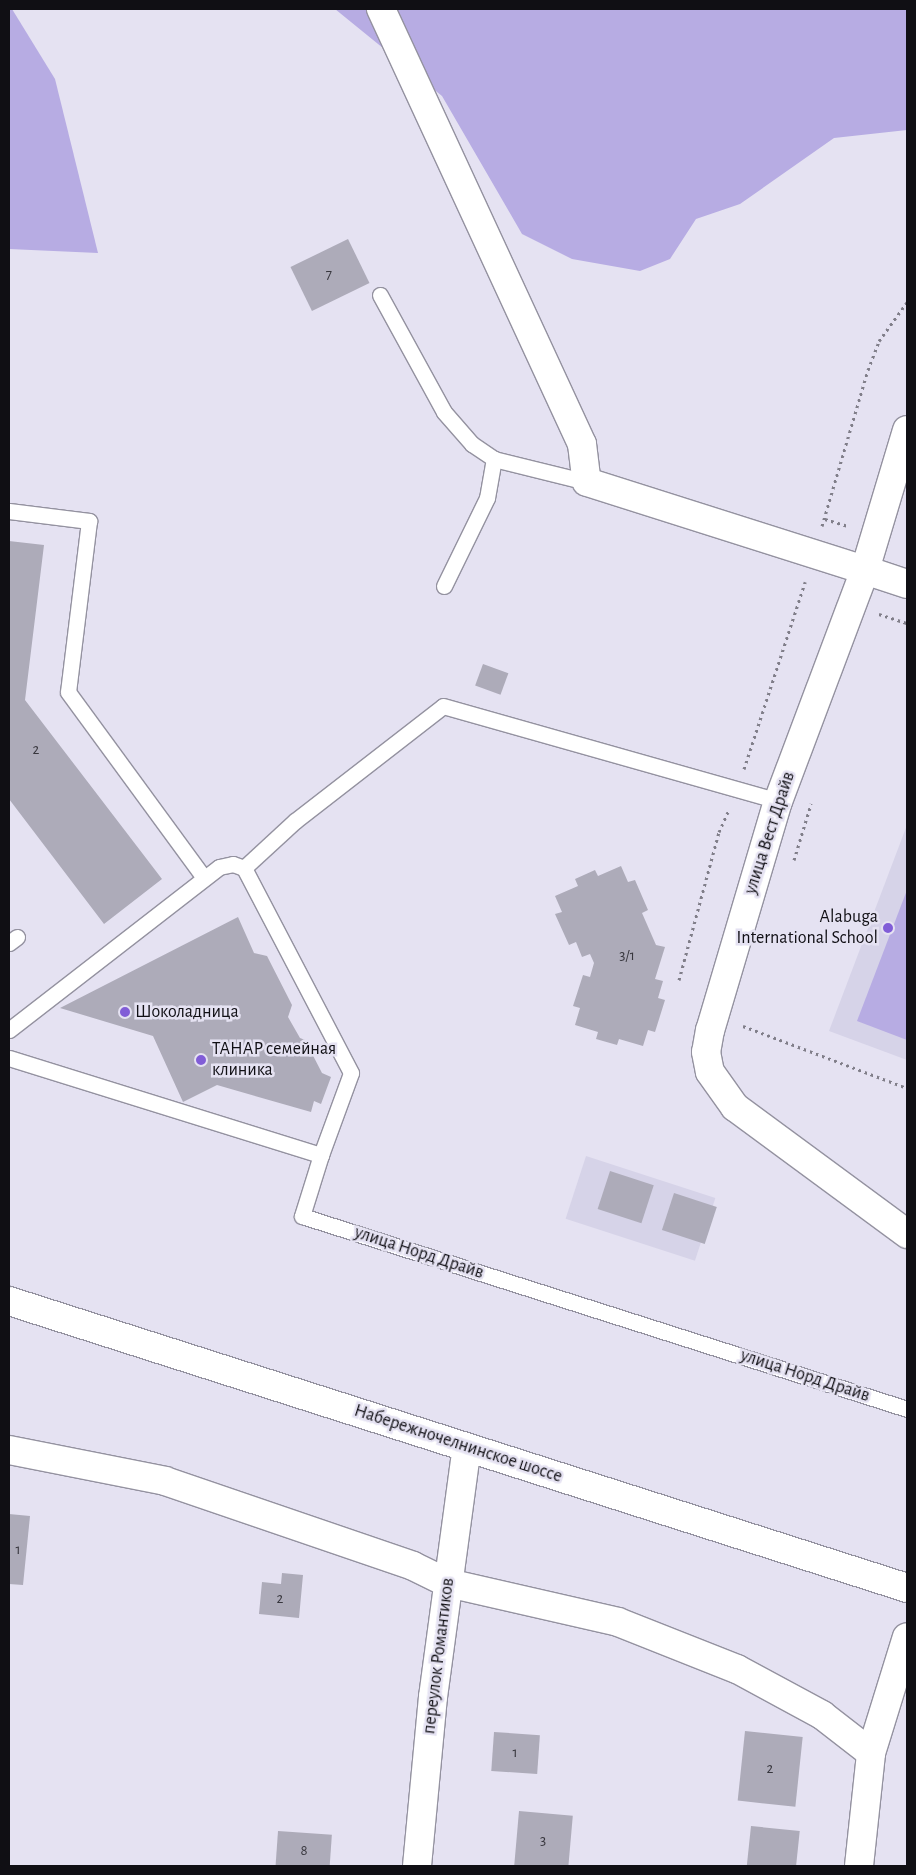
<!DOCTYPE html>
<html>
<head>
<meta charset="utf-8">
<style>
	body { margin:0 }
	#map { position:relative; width:916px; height:1875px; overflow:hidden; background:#e5e2f2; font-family:"Alegreya Sans",sans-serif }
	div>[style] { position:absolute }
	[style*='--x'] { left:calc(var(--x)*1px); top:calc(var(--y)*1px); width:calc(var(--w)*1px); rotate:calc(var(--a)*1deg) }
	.built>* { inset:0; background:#d6d3e8; transform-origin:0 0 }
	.green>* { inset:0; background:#b7ace3 }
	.building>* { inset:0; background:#adabb9; transform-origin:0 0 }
	.path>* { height:3px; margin-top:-1.5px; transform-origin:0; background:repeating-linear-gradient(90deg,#807e89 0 2.5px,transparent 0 6.5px) }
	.roads { filter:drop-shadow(1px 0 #9492a0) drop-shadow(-1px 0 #9492a0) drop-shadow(0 1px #9492a0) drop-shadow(0 -1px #9492a0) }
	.service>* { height:15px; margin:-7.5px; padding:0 7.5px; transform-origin:7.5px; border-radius:7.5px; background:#fff }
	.minor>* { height:28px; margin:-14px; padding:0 14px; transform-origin:14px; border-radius:14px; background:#fff }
	.secondary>* { height:28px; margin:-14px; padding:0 14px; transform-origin:14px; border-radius:14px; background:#fff }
	.dots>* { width:14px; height:14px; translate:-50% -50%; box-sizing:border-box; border:2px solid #e5e2f2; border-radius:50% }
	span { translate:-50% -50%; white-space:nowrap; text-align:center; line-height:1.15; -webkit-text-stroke:5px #e5e2f2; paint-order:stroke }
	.number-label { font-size:15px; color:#37363d }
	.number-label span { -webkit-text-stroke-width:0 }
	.street-label { font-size:18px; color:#100f14 }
	.poi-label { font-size:18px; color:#100f14 }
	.right { translate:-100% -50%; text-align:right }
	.left { translate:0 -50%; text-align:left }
	.frame { position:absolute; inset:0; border:10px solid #100f14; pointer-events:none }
</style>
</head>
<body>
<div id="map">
	<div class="built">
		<i style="clip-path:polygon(907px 825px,907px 1060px,829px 1031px)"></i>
		<i style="left:586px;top:1156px;width:136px;height:66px;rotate:18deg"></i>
	</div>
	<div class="green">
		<i style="clip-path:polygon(9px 9px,12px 9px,55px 79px,98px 253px,9px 249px)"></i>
		<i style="clip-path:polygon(335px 9px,907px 9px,907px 130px,834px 138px,740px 204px,696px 219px,670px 259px,640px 271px,572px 259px,522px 234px,442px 96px)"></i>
		<i style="clip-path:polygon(907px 890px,907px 1040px,857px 1021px)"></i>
	</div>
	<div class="building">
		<i style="left:348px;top:239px;width:49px;height:64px;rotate:64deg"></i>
		<i style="clip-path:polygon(9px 541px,44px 545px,25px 700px,162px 879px,104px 924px,9px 799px)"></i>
		<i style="left:483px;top:664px;width:27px;height:23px;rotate:20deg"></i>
		<i style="clip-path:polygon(621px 866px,628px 882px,635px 880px,648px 910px,642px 913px,656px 945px,665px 947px,655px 979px,663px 981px,658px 998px,665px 1000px,655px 1032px,648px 1030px,643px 1046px,619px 1039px,617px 1045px,596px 1039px,598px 1032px,575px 1025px,580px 1008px,573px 1006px,583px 975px,590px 977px,594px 963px,590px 954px,582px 957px,576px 942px,569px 945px,555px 914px,562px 912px,555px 896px,578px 886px,575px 879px,595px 870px,598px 876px)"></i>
		<i style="clip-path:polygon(238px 917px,254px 953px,267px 956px,292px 1005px,288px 1017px,300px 1038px,305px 1040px,322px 1073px,331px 1077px,321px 1104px,314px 1101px,311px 1112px,217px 1085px,183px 1102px,153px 1036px,60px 1008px)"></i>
		<i style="left:610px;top:1171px;width:46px;height:40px;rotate:18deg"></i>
		<i style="left:674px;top:1193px;width:45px;height:39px;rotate:18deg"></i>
		<i style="clip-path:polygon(9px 1514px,30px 1516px,23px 1585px,9px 1584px)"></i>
		<i style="clip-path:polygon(282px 1573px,303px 1575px,299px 1618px,259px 1614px,262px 1582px,281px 1584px)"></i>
		<i style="left:745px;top:1731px;width:58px;height:70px;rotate:6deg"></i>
		<i style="left:494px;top:1732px;width:46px;height:39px;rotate:4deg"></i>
		<i style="left:519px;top:1811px;width:54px;height:55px;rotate:5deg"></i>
		<i style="left:751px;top:1826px;width:49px;height:40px;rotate:6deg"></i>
		<i style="left:278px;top:1831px;width:54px;height:35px;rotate:4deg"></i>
	</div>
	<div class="path">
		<i style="--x:825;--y:519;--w:24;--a:17"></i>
		<i style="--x:822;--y:526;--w:163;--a:-73.6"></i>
		<i style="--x:868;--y:370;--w:31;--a:-69"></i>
		<i style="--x:879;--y:341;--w:48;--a:-54.3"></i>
		<i style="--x:879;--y:614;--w:29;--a:18"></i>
		<i style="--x:744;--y:769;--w:197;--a:-71.9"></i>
		<i style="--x:794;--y:860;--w:59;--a:-73.1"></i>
		<i style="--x:679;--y:980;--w:153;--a:-74.9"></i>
		<i style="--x:719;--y:832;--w:24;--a:-66"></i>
		<i style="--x:743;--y:1026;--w:175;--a:20.7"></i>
	</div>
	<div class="roads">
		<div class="service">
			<i style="--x:380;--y:295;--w:133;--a:61.3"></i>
			<i style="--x:444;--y:412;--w:43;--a:48.8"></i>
			<i style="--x:472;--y:444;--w:27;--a:34"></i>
			<i style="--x:494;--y:459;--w:96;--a:13.9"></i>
			<i style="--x:9;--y:511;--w:81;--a:7.1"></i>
			<i style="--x:89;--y:521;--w:172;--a:97"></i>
			<i style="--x:68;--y:692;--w:230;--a:53.8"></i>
			<i style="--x:444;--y:586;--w:98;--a:-64"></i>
			<i style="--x:487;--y:498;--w:40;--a:-80"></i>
			<i style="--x:244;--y:868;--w:69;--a:-42.7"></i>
			<i style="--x:295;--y:821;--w:187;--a:-37.8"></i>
			<i style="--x:443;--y:706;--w:348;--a:15.8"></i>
			<i style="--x:9;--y:943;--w:10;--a:-37"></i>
			<i style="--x:9;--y:1030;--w:266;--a:-37.8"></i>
			<i style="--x:219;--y:867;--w:14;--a:-12"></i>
			<i style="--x:233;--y:864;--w:12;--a:20"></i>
			<i style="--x:244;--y:868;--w:231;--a:62.4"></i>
			<i style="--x:351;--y:1073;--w:87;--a:110.1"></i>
			<i style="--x:9;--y:1058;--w:327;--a:17.3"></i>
			<i style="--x:321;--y:1155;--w:64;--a:107.3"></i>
			<i style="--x:302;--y:1216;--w:635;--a:17.69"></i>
		</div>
		<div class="minor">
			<i style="--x:381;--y:9;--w:479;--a:65.2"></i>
			<i style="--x:582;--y:444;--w:38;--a:83"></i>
			<i style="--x:587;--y:482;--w:292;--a:17.6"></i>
			<i style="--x:865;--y:570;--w:146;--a:-73.3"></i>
			<i style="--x:907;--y:584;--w:44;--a:-161.6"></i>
			<i style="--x:865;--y:570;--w:247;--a:110.6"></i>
			<i style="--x:778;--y:801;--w:239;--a:106.5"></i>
			<i style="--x:710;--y:1030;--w:22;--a:100"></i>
			<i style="--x:706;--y:1052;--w:20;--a:79"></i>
			<i style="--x:710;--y:1072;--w:43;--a:54.5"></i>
			<i style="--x:735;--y:1107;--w:214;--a:36.4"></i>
			<i style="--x:9;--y:1450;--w:159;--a:11.2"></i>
			<i style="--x:165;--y:1481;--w:262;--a:18.9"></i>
			<i style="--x:413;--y:1566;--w:39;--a:26"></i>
			<i style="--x:448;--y:1583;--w:174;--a:12.9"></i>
			<i style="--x:618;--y:1622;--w:128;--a:21.6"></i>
			<i style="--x:737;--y:1669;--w:97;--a:28.4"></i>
			<i style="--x:822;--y:1715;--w:62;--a:37.8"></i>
			<i style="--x:417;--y:1866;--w:170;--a:-84.6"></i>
			<i style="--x:433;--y:1697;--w:252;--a:-82.3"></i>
			<i style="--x:859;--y:1866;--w:114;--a:-83.9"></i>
			<i style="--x:871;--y:1753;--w:121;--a:-72.8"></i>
		</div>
		<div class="secondary">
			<i style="--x:9;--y:1301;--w:943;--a:17.72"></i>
		</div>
	</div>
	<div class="dots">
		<i style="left:888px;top:928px;background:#815dd7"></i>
		<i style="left:125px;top:1012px;background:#815dd7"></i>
		<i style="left:201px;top:1060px;background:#815dd7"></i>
	</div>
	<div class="number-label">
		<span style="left:329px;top:275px">7</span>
		<span style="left:36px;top:750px">2</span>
		<span style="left:627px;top:956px">3/1</span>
		<span style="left:18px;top:1550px">1</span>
		<span style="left:280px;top:1599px">2</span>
		<span style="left:515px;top:1753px">1</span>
		<span style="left:770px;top:1769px">2</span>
		<span style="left:543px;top:1841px">3</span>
		<span style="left:304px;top:1851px">8</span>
	</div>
	<div class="street-label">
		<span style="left:770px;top:833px;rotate:-72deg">улица Вест Драйв</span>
		<span style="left:419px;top:1253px;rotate:18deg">улица Норд Драйв</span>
		<span style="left:805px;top:1376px;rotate:18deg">улица Норд Драйв</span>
		<span style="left:458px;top:1444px;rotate:18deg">Набережночелнинское шоссе</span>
		<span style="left:439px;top:1656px;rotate:-83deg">переулок Романтиков</span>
	</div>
	<div class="poi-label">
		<span class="right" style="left:878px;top:928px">Alabuga<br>International School</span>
		<span class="left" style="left:135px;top:1012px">Шоколадница</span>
		<span class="left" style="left:212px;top:1060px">ТАНАР семейная<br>клиника</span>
	</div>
	<div class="frame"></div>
</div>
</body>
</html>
